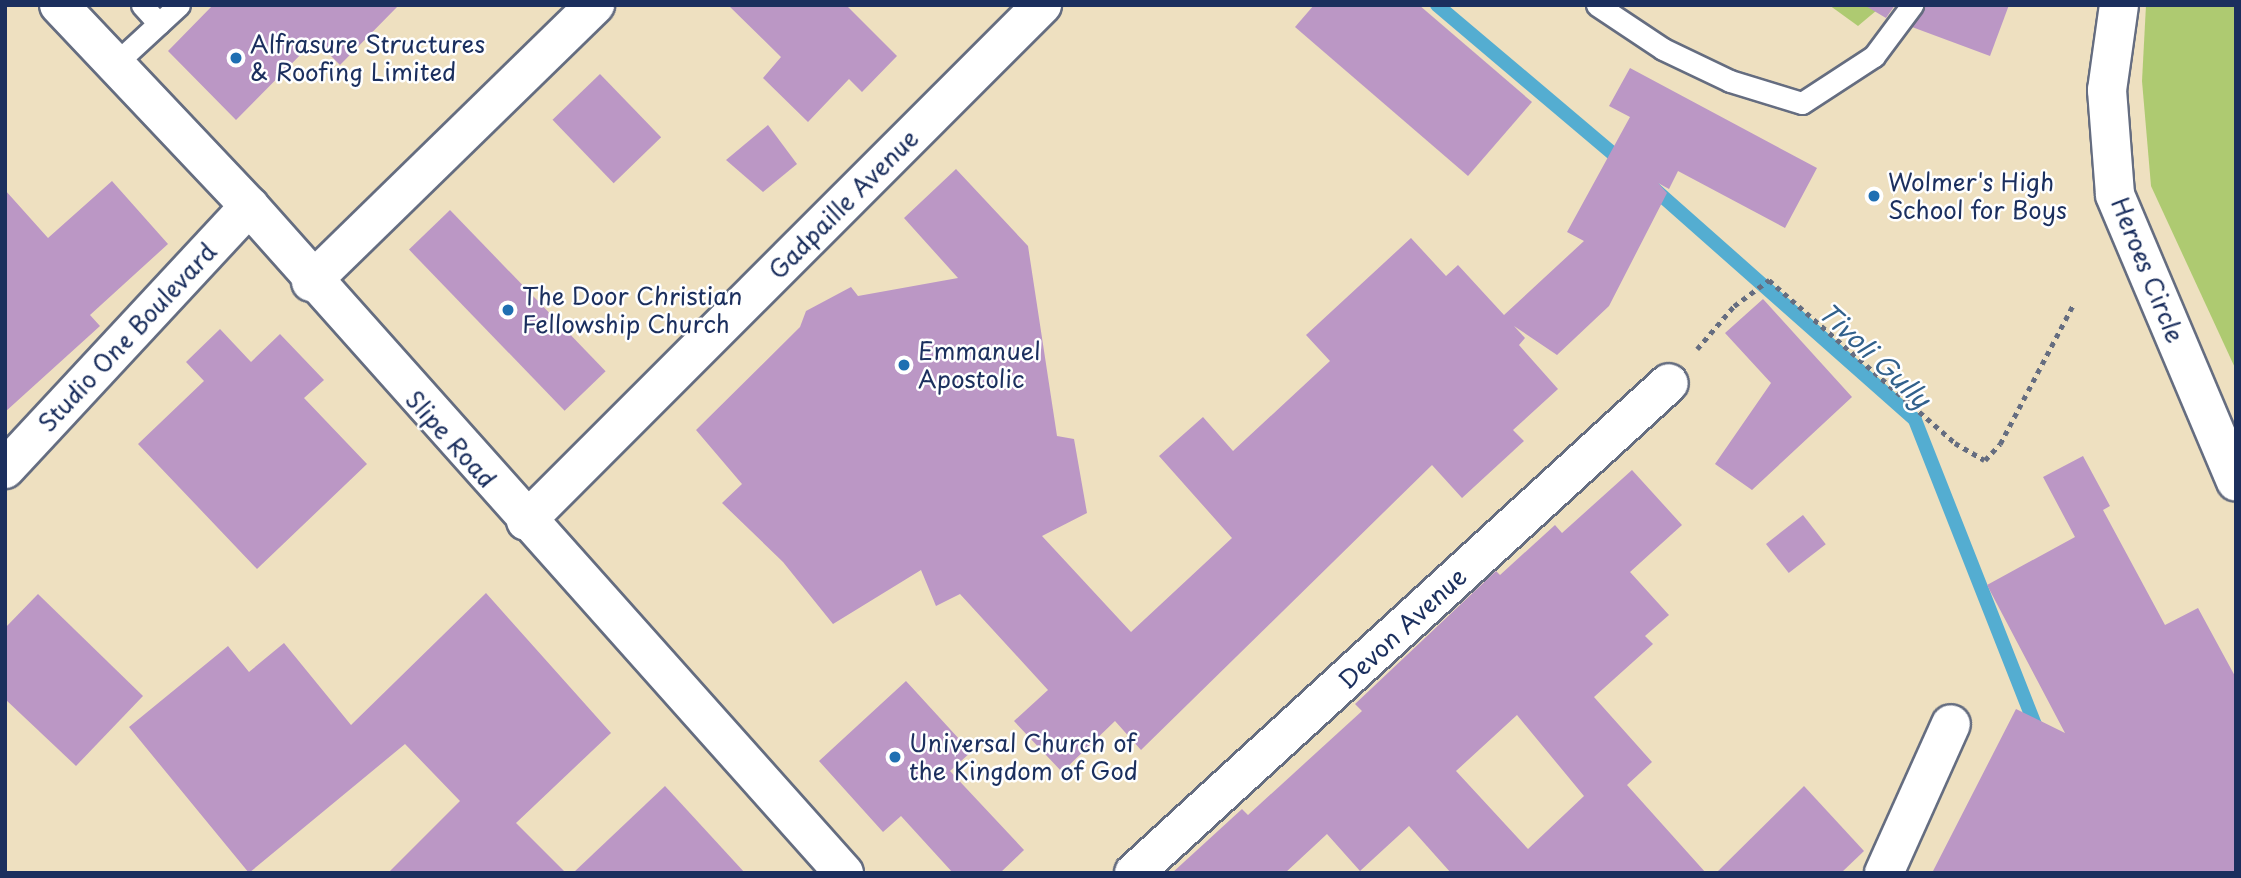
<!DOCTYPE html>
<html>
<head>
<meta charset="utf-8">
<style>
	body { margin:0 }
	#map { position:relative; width:2241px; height:878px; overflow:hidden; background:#eee0c0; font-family:"Playpen Sans",sans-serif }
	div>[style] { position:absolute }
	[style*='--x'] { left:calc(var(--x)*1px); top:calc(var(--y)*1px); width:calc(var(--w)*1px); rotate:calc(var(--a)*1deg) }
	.green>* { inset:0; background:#aeca71 }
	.stream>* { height:14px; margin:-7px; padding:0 7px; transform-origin:7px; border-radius:7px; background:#54add1 }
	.building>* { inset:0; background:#bb97c5; transform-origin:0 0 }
	.path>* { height:4.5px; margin-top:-2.25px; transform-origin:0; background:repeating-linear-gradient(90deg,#656d80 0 5px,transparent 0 10px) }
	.roads { filter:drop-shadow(2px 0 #656d80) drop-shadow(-2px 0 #656d80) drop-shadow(0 2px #656d80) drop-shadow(0 -2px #656d80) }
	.lane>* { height:21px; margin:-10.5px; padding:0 10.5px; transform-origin:10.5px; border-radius:10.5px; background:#fff }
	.street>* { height:38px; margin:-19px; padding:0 19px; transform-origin:19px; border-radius:19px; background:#fff }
	.secondary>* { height:38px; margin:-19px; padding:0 19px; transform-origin:19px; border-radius:19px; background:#fff }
	.dots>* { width:19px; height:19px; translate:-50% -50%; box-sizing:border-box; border:4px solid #fff; border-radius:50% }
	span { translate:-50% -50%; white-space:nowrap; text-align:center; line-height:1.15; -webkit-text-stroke:5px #fff; paint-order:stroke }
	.poi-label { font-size:24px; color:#1b2f5e }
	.left { translate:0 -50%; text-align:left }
	.street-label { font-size:24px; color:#1b2f5e }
	.water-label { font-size:26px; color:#32618c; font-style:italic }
	.frame { position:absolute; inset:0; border:7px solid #1b2f5e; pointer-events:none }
</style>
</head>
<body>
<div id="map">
	<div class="green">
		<i style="clip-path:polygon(1829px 5px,1883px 5px,1858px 26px)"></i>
		<i style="clip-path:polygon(2146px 5px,2236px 5px,2236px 370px,2151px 186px,2142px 81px)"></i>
	</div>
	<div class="stream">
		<i style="--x:1437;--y:5;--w:243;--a:40.2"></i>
		<i style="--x:1652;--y:187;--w:351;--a:41.5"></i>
		<i style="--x:1915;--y:420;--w:339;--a:68.5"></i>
	</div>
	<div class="building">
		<i style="clip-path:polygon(213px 5px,399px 5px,340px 65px,315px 40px,236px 120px,168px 51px)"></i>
		<i style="clip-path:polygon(728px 5px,846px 5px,897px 56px,862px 92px,849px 79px,808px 122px,763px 78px,781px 57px)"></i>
		<i style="clip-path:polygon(1314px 5px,1419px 5px,1532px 102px,1468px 176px,1295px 27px)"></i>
		<i style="clip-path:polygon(1864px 5px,1895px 5px,1886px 18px)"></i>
		<i style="clip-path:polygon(1925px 5px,2009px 5px,1990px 56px,1912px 27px)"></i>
		<i style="clip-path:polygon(1630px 68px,1817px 168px,1785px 228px,1678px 171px,1669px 189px,1658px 183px,1667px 193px,1609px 306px,1557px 355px,1514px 326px,1525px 338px,1519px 345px,1558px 389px,1513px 430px,1524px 441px,1462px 498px,1432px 465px,1141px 750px,1115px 721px,1062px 772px,1014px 721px,1048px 690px,960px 594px,936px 606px,921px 570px,833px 624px,783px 562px,722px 503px,742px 484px,696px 430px,800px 327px,806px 311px,851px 287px,858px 296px,958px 278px,904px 218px,956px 169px,1028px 246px,1057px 436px,1074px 439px,1087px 513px,1042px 536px,1131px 632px,1232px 538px,1159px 456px,1203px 417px,1233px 451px,1330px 361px,1306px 335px,1411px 238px,1446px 276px,1458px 265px,1504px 315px,1584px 241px,1567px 232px,1630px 117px,1609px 106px)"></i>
		<i style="left:600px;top:74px;width:88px;height:66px;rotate:46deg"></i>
		<i style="clip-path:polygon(768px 125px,797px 164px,763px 192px,726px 160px)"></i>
		<i style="clip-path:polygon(112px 181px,168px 244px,90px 315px,100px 326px,5px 412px,5px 190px,48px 238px)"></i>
		<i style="left:450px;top:210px;width:224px;height:57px;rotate:46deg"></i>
		<i style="clip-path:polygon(1763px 299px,1852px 397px,1752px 490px,1715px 464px,1771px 383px,1725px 333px)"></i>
		<i style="clip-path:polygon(220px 329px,251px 362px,280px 334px,324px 380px,304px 398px,367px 464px,257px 569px,138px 444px,204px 381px,186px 362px)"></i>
		<i style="clip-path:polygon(2083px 456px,2110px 506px,2103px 510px,2165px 625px,2198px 608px,2236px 678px,2236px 873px,1932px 873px,2016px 709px,2065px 733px,1987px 585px,2075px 537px,2043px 477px)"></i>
		<i style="clip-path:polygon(evenodd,1632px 470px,1682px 525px,1630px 572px,1669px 615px,1645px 636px,1653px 644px,1594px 697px,1652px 762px,1627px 785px,1706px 873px,1451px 873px,1409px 826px,1360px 871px,1327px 834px,1285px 873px,1172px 873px,1242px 809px,1248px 815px,1362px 711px,1355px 704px,1496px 571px,1500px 575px,1555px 525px,1562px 533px,1632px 470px,1517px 715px,1584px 796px,1528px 849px,1456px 771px,1517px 715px)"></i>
		<i style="left:1803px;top:515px;width:37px;height:47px;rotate:52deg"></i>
		<i style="clip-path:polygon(486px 593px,611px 733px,516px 823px,566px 873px,388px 873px,460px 801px,405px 744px,249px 873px,129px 727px,228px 646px,249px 672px,284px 643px,351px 725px)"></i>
		<i style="clip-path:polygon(38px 594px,143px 696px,76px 766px,5px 699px,5px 628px)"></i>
		<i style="clip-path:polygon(906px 681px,971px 752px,950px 771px,1024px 850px,1000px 873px,953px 873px,901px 816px,883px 832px,819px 761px)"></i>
		<i style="clip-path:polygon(665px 786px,745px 873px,573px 873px)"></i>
		<i style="clip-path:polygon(1804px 786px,1864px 851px,1841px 873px,1716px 873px)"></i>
	</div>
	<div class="path">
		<i style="--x:1697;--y:349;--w:57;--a:-49.3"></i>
		<i style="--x:1734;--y:306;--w:44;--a:-36.6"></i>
		<i style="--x:1769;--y:280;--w:247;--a:41.2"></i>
		<i style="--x:1955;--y:443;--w:34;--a:30"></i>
		<i style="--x:1985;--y:460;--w:22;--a:-47"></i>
		<i style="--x:2000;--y:444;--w:157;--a:-62.3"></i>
	</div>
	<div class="roads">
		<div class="lane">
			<i style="--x:142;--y:5;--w:25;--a:48"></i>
			<i style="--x:1597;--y:5;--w:79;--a:33.7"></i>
			<i style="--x:1663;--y:49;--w:74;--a:25.5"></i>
			<i style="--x:1730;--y:81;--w:75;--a:17"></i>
			<i style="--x:1802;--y:103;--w:86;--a:-33.1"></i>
			<i style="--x:1874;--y:56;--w:64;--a:-53.3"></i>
			<i style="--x:115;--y:64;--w:87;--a:-42.7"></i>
		</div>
		<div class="street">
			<i style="--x:311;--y:282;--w:397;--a:-44.3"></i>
			<i style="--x:526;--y:521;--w:730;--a:-45"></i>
			<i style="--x:1134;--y:873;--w:725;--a:-42.49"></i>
			<i style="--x:1884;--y:873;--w:163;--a:-65.8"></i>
		</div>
		<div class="secondary">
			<i style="--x:59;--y:5;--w:277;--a:46.6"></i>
			<i style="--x:249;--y:206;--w:894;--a:48.27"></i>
			<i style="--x:2119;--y:5;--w:86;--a:98"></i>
			<i style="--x:2107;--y:90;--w:105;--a:85.6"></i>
			<i style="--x:2115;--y:195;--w:311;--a:67.1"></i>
			<i style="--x:5;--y:469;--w:359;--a:-47.1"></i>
		</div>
	</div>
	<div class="dots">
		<i style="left:236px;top:58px;background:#1f6fb2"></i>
		<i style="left:1874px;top:196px;background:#1f6fb2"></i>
		<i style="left:508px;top:310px;background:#1f6fb2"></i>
		<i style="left:904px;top:365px;background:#1f6fb2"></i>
		<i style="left:895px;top:757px;background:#1f6fb2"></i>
	</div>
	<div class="poi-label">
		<span class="left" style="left:250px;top:58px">Alfrasure Structures<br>&amp; Roofing Limited</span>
		<span class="left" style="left:1888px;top:196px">Wolmer's High<br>School for Boys</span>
		<span class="left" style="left:522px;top:310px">The Door Christian<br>Fellowship Church</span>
		<span class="left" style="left:918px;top:365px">Emmanuel<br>Apostolic</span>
		<span class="left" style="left:909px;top:757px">Universal Church of<br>the Kingdom of God</span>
	</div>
	<div class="street-label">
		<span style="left:843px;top:204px;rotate:-45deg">Gadpaille Avenue</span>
		<span style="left:2148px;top:270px;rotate:68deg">Heroes Circle</span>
		<span style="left:127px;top:337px;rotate:-47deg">Studio One Boulevard</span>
		<span style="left:451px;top:439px;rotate:48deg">Slipe Road</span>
		<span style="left:1402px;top:628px;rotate:-43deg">Devon Avenue</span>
	</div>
	<div class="water-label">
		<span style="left:1875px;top:355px;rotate:43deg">Tivoli Gully</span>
	</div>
	<div class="frame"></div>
</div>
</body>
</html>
